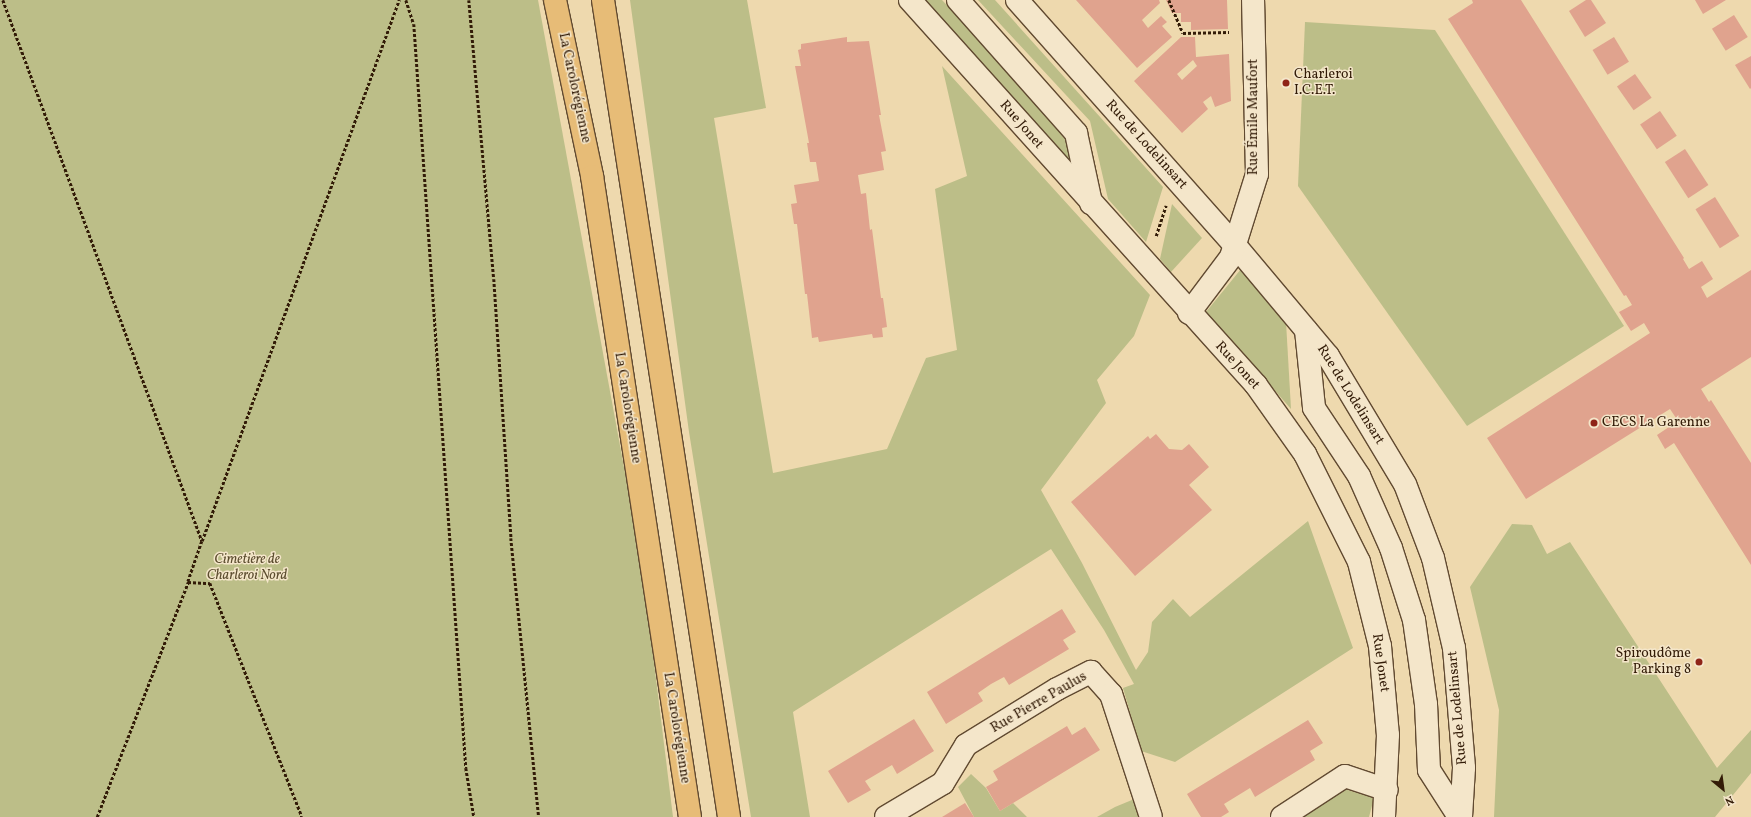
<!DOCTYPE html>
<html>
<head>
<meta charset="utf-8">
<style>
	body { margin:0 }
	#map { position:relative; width:1751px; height:817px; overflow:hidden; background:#eed9ae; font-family:Vollkorn,serif }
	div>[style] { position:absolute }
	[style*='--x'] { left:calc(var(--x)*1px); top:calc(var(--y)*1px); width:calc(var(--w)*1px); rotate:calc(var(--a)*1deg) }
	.green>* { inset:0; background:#bcbe88 }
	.building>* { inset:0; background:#e0a38e; transform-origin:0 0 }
	.path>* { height:2.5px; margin-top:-1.25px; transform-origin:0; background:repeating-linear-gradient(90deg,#321b07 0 3px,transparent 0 5px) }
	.roads { filter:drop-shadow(1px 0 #614a31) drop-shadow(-1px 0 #614a31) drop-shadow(0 1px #614a31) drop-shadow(0 -1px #614a31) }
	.minor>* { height:22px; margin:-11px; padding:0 11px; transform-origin:11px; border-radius:11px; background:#f4e6ca }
	.highway>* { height:22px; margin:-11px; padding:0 11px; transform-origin:11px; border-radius:11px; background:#e7bc77 }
	.dots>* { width:11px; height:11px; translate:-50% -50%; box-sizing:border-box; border:2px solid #f4e6ca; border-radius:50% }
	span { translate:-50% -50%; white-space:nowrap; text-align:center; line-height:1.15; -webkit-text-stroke:3px #f4e6ca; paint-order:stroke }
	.poi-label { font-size:14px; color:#321b07 }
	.left { translate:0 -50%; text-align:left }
	.right { translate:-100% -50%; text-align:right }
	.street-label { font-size:14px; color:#321b07 }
	.park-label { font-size:14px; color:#5b4c2e; font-style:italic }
	.north { position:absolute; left:1703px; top:769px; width:40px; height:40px; -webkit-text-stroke:3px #f4e6ca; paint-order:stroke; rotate:151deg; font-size:11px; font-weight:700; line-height:16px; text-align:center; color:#321b07 }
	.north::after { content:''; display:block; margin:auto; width:14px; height:18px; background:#321b07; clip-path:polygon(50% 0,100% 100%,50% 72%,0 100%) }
</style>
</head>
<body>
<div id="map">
	<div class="green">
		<i style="clip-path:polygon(0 0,538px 0,642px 565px,673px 817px,0 817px)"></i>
		<i style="clip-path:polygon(630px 0,747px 0,766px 108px,714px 118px,773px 473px,887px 449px,926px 358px,957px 350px,935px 189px,967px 176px,942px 66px,1150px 295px,1134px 336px,1097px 380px,1106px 403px,1041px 490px,1082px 563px,1136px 670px,1148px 652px,1152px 622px,1173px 599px,1190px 617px,1308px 521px,1353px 648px,1175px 762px,1141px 751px,1123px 688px,1134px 684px,1104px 630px,1051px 549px,793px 712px,810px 817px,751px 817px,689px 432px)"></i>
		<i style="clip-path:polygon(920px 0,942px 0,1038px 103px,1068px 143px,1071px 160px,1064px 163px)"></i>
		<i style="clip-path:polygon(978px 0,995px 0,1163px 187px,1146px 242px,1108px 199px,1090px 121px)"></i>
		<i style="clip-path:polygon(1305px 22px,1435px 30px,1624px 326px,1467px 426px,1298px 186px)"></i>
		<i style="clip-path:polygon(1172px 204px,1202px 238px,1171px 272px,1160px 259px)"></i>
		<i style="clip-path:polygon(1241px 269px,1286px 322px,1291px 409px,1206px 312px)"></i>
		<i style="clip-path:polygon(1512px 524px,1532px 525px,1547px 554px,1570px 542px,1717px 768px,1751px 730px,1751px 773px,1715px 817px,1494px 817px,1499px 710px,1470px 587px)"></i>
		<i style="clip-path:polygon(971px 774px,986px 788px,1000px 811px,1013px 803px,1027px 817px,974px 817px,958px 787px)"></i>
		<i style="clip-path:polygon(1331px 785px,1374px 798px,1369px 817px,1282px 817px)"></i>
		<i style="clip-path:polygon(1144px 795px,1152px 817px,1097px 817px,1115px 807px)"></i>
	</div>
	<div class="building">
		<i style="clip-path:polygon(1076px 0,1159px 0,1160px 3px,1142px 20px,1148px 28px,1161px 16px,1167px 22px,1162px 26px,1172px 37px,1137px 68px)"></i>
		<i style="clip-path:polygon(1166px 0,1227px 0,1228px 29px,1191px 30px,1191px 22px,1181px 22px,1181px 13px,1172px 13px)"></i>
		<i style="clip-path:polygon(1472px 0,1521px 0,1684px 258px,1683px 259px,1689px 269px,1702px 261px,1713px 279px,1701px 287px,1707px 298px,1751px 270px,1751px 357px,1701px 389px,1709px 402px,1711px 400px,1751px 463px,1751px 565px,1674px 443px,1665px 449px,1657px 435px,1678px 421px,1670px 409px,1526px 499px,1487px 438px,1650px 333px,1644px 323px,1631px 331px,1619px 312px,1632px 305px,1626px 295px,1624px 296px,1448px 19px,1473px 3px)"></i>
		<i style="clip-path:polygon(1586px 0,1591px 0,1606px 23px,1585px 37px,1569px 11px)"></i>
		<i style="clip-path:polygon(1695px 0,1726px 0,1703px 14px)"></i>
		<i style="left:1734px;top:15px;width:26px;height:26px;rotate:58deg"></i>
		<i style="clip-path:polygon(847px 37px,847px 42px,869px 41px,881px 115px,879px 115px,886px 151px,881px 152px,884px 170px,858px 175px,861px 194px,866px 193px,870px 230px,872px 229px,881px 298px,883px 298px,887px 327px,882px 328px,883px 337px,873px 338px,872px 334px,819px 342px,818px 337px,812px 338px,807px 294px,805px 294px,797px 224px,794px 224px,791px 204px,797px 203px,794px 185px,819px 181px,816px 162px,810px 162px,807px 143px,809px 143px,795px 66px,801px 66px,798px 50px,801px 49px,801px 44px)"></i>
		<i style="clip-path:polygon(evenodd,1181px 37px,1195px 37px,1196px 57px,1229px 54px,1231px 101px,1215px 107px,1211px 96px,1203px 102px,1208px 109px,1182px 133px,1134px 81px,1181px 37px,1193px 60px,1197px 66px,1182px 80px,1177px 74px,1193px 60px)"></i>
		<i style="left:1614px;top:37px;width:29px;height:25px;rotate:59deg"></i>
		<i style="clip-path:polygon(1751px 56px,1751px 88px,1750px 89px,1735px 65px)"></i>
		<i style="left:1635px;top:74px;width:29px;height:22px;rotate:55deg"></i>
		<i style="left:1660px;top:111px;width:30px;height:24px;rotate:56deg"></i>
		<i style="left:1685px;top:149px;width:43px;height:24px;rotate:57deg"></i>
		<i style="left:1715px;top:197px;width:46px;height:23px;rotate:58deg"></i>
		<i style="clip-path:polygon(1156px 434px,1169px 449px,1182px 450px,1189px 444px,1209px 467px,1189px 485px,1212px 510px,1135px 576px,1071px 502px,1148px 436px,1150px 439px)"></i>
		<i style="clip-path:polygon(1062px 609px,1076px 632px,1063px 640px,1069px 649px,1009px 685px,1004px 677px,991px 684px,978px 693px,983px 701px,946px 724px,927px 692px)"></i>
		<i style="clip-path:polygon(914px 719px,934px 751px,897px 774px,892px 765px,865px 781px,871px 790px,848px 803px,828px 771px)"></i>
		<i style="clip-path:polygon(1308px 720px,1323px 743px,1310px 751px,1315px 760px,1255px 797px,1250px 788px,1224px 804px,1229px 812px,1221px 817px,1201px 817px,1187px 794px)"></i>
		<i style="clip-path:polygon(1067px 726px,1072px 735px,1085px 727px,1100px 750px,1000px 811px,986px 787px,998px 780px,993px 771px)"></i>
		<i style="clip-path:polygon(965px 803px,974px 817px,942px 817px)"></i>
	</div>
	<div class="path">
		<i style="--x:3;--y:0;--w:576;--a:69.8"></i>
		<i style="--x:202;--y:541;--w:43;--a:108.9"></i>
		<i style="--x:406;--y:0;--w:25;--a:72"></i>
		<i style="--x:414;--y:24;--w:746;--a:86"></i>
		<i style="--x:466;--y:768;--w:50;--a:80.7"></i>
		<i style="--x:469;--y:0;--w:280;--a:84.9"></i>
		<i style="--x:494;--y:279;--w:260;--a:86.2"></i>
		<i style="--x:511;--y:538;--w:280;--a:84.3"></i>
		<i style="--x:1169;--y:0;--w:36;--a:67"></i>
		<i style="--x:1183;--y:33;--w:46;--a:-1.2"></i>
		<i style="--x:1156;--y:236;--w:32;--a:-72"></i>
		<i style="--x:202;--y:541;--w:576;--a:-69.99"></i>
		<i style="--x:97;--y:817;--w:252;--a:-68.8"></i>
		<i style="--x:188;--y:582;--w:22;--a:3"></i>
		<i style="--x:210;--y:583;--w:251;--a:68.5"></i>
	</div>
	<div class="roads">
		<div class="minor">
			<i style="--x:910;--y:0;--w:518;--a:48.05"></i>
			<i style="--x:1256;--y:385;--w:85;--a:54.6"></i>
			<i style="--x:1305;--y:454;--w:121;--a:63.4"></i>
			<i style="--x:1359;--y:562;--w:87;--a:76"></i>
			<i style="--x:1380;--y:646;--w:89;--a:84.9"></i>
			<i style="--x:1388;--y:735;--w:82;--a:92.8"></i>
			<i style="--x:958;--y:0;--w:178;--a:48.4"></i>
			<i style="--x:1076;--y:133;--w:72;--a:77.9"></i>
			<i style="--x:1017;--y:0;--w:327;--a:48.4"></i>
			<i style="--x:1234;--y:244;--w:146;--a:50"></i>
			<i style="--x:1328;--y:356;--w:149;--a:59"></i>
			<i style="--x:1405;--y:484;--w:79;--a:69.3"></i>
			<i style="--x:1433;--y:558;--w:92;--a:76.9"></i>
			<i style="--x:1454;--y:648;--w:120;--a:85.2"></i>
			<i style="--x:1464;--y:768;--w:49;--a:93.5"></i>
			<i style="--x:1189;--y:313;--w:70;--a:-53.1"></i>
			<i style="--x:1231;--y:257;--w:87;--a:-72.6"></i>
			<i style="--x:1257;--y:174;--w:174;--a:-91.3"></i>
			<i style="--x:1306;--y:330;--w:78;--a:84.1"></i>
			<i style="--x:1314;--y:408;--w:82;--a:56.5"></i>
			<i style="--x:1359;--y:476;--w:79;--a:66"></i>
			<i style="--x:1391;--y:548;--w:76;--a:72.3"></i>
			<i style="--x:1414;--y:620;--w:85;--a:81.9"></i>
			<i style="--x:1426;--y:704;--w:66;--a:87.4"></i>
			<i style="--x:1429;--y:770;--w:56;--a:57.4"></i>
			<i style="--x:886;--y:817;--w:66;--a:-30.8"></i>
			<i style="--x:943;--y:783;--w:44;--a:-58.8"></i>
			<i style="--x:966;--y:745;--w:107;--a:-31.6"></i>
			<i style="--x:1057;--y:689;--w:38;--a:-27"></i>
			<i style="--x:1091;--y:672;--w:30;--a:48"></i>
			<i style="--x:1111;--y:694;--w:129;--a:72"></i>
			<i style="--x:1282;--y:817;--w:75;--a:-33.1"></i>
			<i style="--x:1345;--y:776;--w:44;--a:18.4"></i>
		</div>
		<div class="highway">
			<i style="--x:555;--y:0;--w:180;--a:78.1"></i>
			<i style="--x:592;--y:176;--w:648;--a:81.31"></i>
			<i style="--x:603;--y:0;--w:827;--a:81.23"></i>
		</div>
	</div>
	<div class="dots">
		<i style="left:1286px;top:83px;background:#8f2418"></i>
		<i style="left:1594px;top:423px;background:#8f2418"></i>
		<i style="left:1699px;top:662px;background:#8f2418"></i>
	</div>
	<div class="poi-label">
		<span class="left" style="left:1294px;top:83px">Charleroi<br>I.C.E.T.</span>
		<span class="left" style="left:1602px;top:423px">CECS La Garenne</span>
		<span class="right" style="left:1691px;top:662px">Spiroudôme<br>Parking 8</span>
	</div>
	<div class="street-label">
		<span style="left:574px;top:88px;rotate:78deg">La Carolorégienne</span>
		<span style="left:1254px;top:117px;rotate:-90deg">Rue Émile Maufort</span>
		<span style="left:1021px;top:125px;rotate:49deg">Rue Jonet</span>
		<span style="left:1146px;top:145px;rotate:48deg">Rue de Lodelinsart</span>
		<span style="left:1237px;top:366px;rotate:48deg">Rue Jonet</span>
		<span style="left:1350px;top:395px;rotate:58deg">Rue de Lodelinsart</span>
		<span style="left:627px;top:408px;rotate:81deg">La Carolorégienne</span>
		<span style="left:1380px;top:663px;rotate:82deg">Rue Jonet</span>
		<span style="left:1039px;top:703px;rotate:-30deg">Rue Pierre Paulus</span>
		<span style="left:1458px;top:708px;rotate:-95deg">Rue de Lodelinsart</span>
		<span style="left:676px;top:728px;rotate:81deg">La Carolorégienne</span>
	</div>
	<div class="park-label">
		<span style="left:247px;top:568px">Cimetière de<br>Charleroi Nord</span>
	</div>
	<div class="north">N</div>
</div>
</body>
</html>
